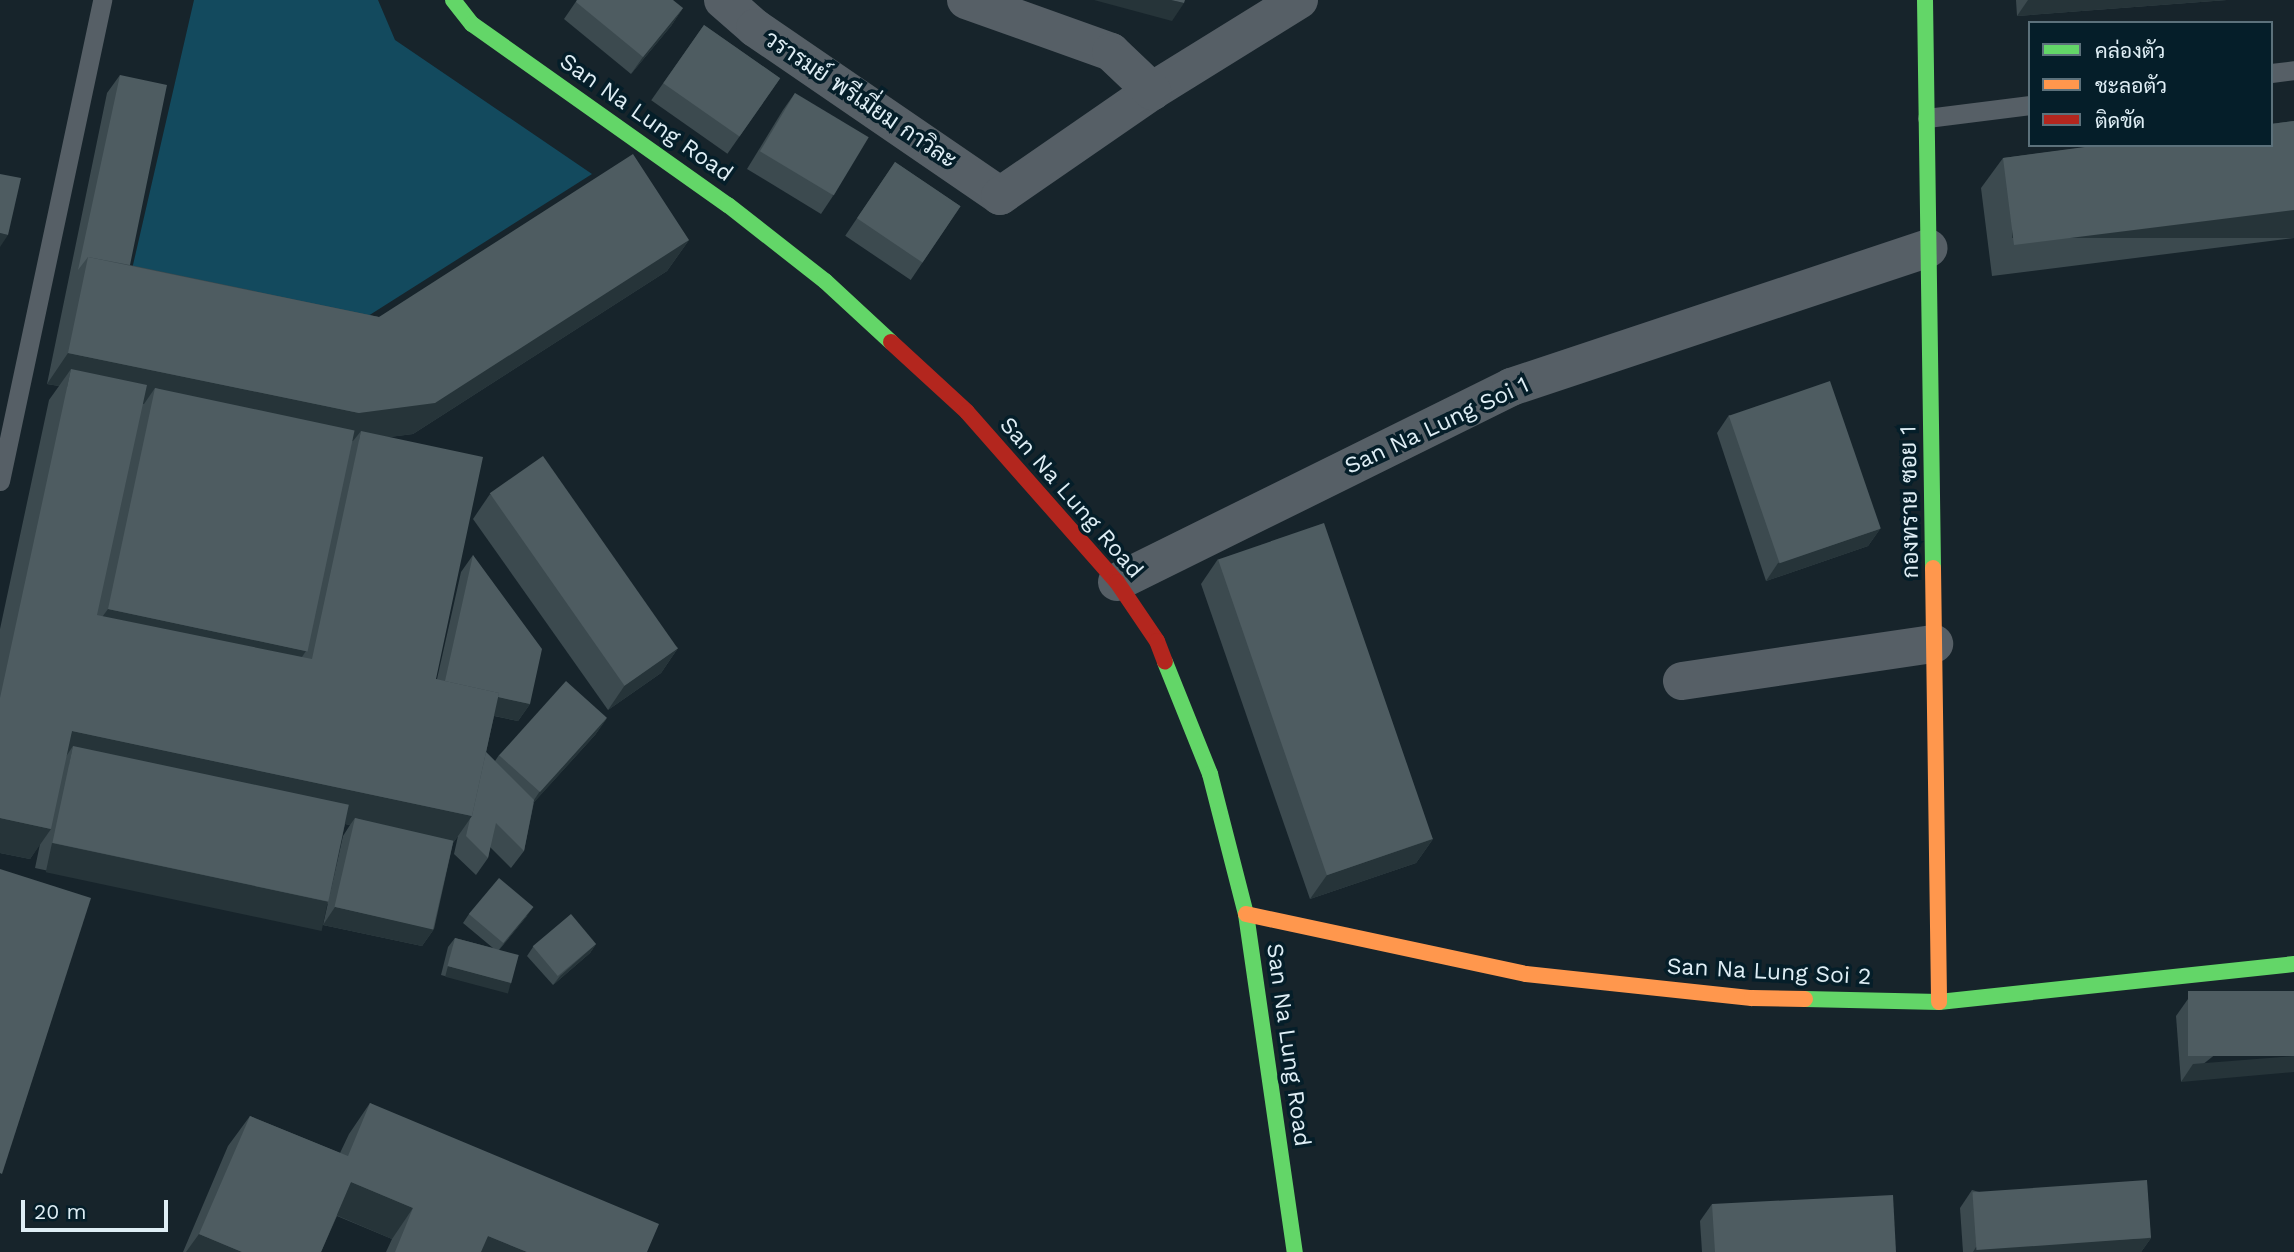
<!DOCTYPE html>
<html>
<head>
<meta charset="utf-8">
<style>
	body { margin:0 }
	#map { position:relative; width:2294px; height:1252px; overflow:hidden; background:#17242b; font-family:"Work Sans",Sarabun,sans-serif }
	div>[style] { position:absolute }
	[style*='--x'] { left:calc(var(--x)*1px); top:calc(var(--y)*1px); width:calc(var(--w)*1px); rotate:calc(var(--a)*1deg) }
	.green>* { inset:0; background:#134a5e }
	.lane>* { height:19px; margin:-9.5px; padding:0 9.5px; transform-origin:9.5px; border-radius:9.5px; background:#565f66 }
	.street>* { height:38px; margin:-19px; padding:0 19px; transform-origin:19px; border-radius:19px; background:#565f66 }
	.fast>* { height:16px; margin:-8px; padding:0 8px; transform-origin:8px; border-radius:8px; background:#63d668 }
	.slow>* { height:16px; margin:-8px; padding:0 8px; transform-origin:8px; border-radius:8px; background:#ff974d }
	.jam>* { height:16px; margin:-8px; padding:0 8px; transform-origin:8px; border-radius:8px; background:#b3261e }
	.wall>* { inset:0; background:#3c4a4f; transform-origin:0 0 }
	.shaded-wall>* { inset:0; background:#263439; transform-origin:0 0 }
	.building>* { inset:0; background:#4e5c61; transform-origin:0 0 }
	span { translate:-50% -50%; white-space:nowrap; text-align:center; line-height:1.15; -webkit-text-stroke:7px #051e29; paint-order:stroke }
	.street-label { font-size:23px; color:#dfeef5 }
	.legend { position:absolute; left:2028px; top:21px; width:245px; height:126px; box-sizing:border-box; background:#051e29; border:2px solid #5c717b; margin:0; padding:9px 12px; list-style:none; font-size:21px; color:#dfeef5 }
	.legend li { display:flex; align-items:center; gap:14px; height:35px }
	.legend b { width:35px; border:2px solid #5c717b }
	.scale { position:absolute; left:21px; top:1200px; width:147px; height:32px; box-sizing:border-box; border:4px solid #dfeef5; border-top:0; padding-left:9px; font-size:21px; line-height:24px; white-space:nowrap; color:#dfeef5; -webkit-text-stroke:5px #051e29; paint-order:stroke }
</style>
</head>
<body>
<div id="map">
	<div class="green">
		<i style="clip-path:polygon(194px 0,378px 0,395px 40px,592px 174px,357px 323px,130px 278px)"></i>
	</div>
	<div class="lane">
		<i style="--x:2271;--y:73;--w:23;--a:-7"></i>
		<i style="--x:1927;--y:118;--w:104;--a:-7.2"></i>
		<i style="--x:0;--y:481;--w:492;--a:-78"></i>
	</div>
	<div class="street">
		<i style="--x:723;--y:0;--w:43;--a:41.2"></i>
		<i style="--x:755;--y:28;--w:297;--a:34.4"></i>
		<i style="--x:1000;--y:196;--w:185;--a:-34.6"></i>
		<i style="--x:1152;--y:91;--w:173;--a:-31.8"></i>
		<i style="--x:966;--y:0;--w:154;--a:19.7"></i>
		<i style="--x:1111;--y:52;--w:57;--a:43.6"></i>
		<i style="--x:1117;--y:582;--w:440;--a:-26.3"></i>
		<i style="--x:1511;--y:387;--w:440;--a:-18.4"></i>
		<i style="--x:1682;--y:681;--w:255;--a:-8.4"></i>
	</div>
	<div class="fast">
		<i style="--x:453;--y:0;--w:31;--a:52"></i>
		<i style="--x:472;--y:24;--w:314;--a:35.3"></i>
		<i style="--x:728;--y:205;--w:123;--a:38.1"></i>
		<i style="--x:825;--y:281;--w:90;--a:42.7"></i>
		<i style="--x:1925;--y:0;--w:568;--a:89.19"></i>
		<i style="--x:1165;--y:662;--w:121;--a:68.1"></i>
		<i style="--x:1210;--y:774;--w:145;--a:75.6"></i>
		<i style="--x:1246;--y:914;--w:342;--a:81.8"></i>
		<i style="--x:1805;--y:999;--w:134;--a:1.3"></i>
		<i style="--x:1939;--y:1002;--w:357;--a:-6.1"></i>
	</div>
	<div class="slow">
		<i style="--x:1933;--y:568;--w:434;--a:89.2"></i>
		<i style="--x:1246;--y:914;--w:286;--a:12.1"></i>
		<i style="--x:1526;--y:974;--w:227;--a:6.1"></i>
		<i style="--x:1752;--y:998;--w:53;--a:1.1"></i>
	</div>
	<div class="jam">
		<i style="--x:891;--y:342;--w:103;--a:42.6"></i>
		<i style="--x:967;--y:412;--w:227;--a:48.6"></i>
		<i style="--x:1117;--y:582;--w:71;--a:55.9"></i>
		<i style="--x:1157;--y:641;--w:22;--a:69"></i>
	</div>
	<div class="wall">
		<i style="clip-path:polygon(577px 0,683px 8px,671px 26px,631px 74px,564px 19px)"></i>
		<i style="clip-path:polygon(2016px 0,2227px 0,2017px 16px)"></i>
		<i style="left:704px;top:25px;width:93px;height:92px;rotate:35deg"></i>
		<i style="clip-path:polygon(120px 75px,130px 265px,379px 317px,689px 240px,667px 271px,413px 434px,389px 437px,436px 679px,437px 679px,461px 572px,473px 555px,530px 704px,518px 721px,494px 716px,486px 752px,495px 761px,499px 755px,607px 718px,595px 735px,534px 802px,524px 851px,511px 868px,490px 847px,488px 858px,476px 875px,454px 854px,458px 836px,453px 843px,434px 929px,422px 946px,323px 925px,343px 836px,350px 825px,345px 824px,328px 903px,311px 927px,35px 868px,40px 844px,30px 859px,0 853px,0 629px,49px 400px,59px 386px,47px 384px,107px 93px)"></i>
		<i style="clip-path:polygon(795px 93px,833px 196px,821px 214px,747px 169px,783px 110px)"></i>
		<i style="clip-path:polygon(2294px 121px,2294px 238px,1992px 276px,1981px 188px,2003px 158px)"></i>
		<i style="left:895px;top:162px;width:79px;height:89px;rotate:34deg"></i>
		<i style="clip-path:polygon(1729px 415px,1880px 529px,1868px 546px,1766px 581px,1717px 433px)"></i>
		<i style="clip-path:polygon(490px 494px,678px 648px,661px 673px,608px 710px,473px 519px)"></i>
		<i style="clip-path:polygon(1218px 559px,1433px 839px,1416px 863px,1310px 899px,1201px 584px)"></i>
		<i style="clip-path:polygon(469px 914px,527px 916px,499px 950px,511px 983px,505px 992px,441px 975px,448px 947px,455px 938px,493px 948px,463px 923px)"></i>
		<i style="clip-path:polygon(596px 944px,590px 953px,553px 985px,527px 956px,533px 947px)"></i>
		<i style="clip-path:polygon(2294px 991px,2181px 1082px,2176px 1016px,2188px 999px)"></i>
		<i style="clip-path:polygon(370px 1103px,647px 1252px,386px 1252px,392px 1239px,337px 1216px,321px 1252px,183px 1252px,228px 1146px,250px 1116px,340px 1153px,349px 1134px)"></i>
		<i style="clip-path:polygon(1972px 1190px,2151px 1238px,2141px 1252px,1963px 1252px,1960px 1208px)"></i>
		<i style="clip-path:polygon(1712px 1204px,1896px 1252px,1702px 1252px,1700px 1221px)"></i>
	</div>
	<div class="shaded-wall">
		<i style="clip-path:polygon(1094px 0,1171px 0,1184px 3px,1172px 21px)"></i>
		<i style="clip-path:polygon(2028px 0,2227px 0,2017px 16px)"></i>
		<i style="clip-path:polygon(683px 8px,671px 26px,631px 74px,643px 57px)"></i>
		<i style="left:2294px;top:210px;width:28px;height:282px;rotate:90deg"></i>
		<i style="clip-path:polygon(0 233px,8px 235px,0 247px)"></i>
		<i style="clip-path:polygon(689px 240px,667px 271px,413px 434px,359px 441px,361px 431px,353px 441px,337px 443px,155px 388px,144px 404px,67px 388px,71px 369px,59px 386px,47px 384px,68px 353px,359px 413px)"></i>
		<i style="clip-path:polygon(1880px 529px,1868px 546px,1766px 581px,1778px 563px)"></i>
		<i style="clip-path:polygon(108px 609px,306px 651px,285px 682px,86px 639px)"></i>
		<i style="clip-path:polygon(678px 648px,661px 673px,608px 710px,625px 685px)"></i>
		<i style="clip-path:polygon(444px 685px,530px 704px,518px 721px,432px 702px)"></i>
		<i style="clip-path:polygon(607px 718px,595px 735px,528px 809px,540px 791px)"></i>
		<i style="clip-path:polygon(72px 731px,472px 816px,451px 846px,355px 818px,350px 825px,69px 766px,73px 746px,61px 764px)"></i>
		<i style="clip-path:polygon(0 818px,51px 829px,30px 859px,0 853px)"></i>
		<i style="clip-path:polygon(1433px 839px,1416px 863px,1310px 899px,1327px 875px)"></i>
		<i style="left:52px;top:843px;width:282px;height:30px;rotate:12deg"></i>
		<i style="clip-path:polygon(335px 907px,434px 929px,422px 946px,323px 925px)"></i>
		<i style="clip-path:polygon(533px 907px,527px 916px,497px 952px,504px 943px)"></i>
		<i style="clip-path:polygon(596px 944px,590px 953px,553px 985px,560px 976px)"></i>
		<i style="left:448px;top:966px;width:65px;height:11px;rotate:15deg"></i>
		<i style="clip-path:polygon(2294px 1056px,2294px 1072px,2181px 1082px,2193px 1064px)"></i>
		<i style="clip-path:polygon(351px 1182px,413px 1208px,392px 1239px,329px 1212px)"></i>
		<i style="clip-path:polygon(199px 1234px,242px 1252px,186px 1252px)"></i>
		<i style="clip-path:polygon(488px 1236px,527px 1252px,476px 1252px)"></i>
		<i style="clip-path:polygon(2151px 1238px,2141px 1252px,1973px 1252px,1976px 1247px)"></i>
	</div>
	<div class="building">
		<i style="clip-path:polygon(577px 0,673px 0,683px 8px,643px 57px,576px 2px)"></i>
		<i style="clip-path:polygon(1171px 0,1185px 0,1184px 3px)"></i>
		<i style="left:704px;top:25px;width:93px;height:71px;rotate:35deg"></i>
		<i style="clip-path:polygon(120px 75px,167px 85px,130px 265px,88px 257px,78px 270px)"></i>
		<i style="left:795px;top:93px;width:86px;height:68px;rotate:31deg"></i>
		<i style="clip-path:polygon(2294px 121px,2294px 210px,2014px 245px,2003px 158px,2100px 145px,2271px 145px,2271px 124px)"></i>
		<i style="clip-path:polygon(633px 154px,689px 240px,435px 403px,359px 413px,68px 353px,88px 257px,379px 317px)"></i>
		<i style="left:895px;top:162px;width:79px;height:68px;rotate:34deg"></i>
		<i style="clip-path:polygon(0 174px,21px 178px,8px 235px,0 233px)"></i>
		<i style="clip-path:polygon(71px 369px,147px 385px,97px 615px,312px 659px,361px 431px,483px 457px,436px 679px,499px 693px,472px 816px,72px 731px,51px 829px,0 818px,0 698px)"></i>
		<i style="left:1830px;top:381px;width:156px;height:107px;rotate:71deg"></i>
		<i style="left:155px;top:388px;width:204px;height:226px;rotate:12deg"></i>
		<i style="left:543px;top:456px;width:235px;height:65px;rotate:55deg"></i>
		<i style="left:1324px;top:523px;width:334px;height:112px;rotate:71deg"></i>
		<i style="clip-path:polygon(473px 555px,542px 649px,530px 704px,498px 697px,499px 693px,445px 681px)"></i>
		<i style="left:566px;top:681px;width:55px;height:100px;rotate:42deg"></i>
		<i style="left:73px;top:746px;width:282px;height:99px;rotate:12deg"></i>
		<i style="clip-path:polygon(486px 752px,534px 800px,524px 851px,496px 823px,488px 858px,466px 836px,470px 819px,472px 816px)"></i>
		<i style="left:355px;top:818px;width:101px;height:91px;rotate:13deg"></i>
		<i style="clip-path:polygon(0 869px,91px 898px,2px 1174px,0 1173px)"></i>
		<i style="left:499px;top:878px;width:45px;height:47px;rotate:40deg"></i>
		<i style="left:571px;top:914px;width:39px;height:50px;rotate:50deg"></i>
		<i style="left:455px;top:938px;width:66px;height:29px;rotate:15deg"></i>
		<i style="left:2294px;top:991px;width:65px;height:106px;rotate:90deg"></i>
		<i style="clip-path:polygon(370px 1103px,659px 1224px,647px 1252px,527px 1252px,488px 1236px,481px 1252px,395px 1252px,413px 1208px,351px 1182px,321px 1252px,242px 1252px,199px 1234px,250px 1116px,348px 1156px)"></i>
		<i style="left:2147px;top:1180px;width:58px;height:175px;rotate:86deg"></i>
		<i style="clip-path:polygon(1893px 1195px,1896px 1252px,1715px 1252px,1712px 1204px)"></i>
	</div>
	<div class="street-label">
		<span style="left:860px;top:100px;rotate:34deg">วรารมย์ พรีเมี่ยม กาวิละ</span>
		<span style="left:646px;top:118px;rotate:35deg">San Na Lung Road</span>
		<span style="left:1437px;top:426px;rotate:-25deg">San Na Lung Soi 1</span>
		<span style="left:1071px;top:498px;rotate:49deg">San Na Lung Road</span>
		<span style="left:1910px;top:502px;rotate:-91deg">กองทราย ซอย 1</span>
		<span style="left:1769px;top:972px;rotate:3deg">San Na Lung Soi 2</span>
		<span style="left:1288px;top:1045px;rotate:82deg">San Na Lung Road</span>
	</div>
	<ul class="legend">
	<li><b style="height:9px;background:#63d668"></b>คล่องตัว</li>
	<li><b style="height:9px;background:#ff974d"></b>ชะลอตัว</li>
	<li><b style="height:9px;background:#b3261e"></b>ติดขัด</li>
	</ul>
	<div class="scale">20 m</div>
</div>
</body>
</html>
